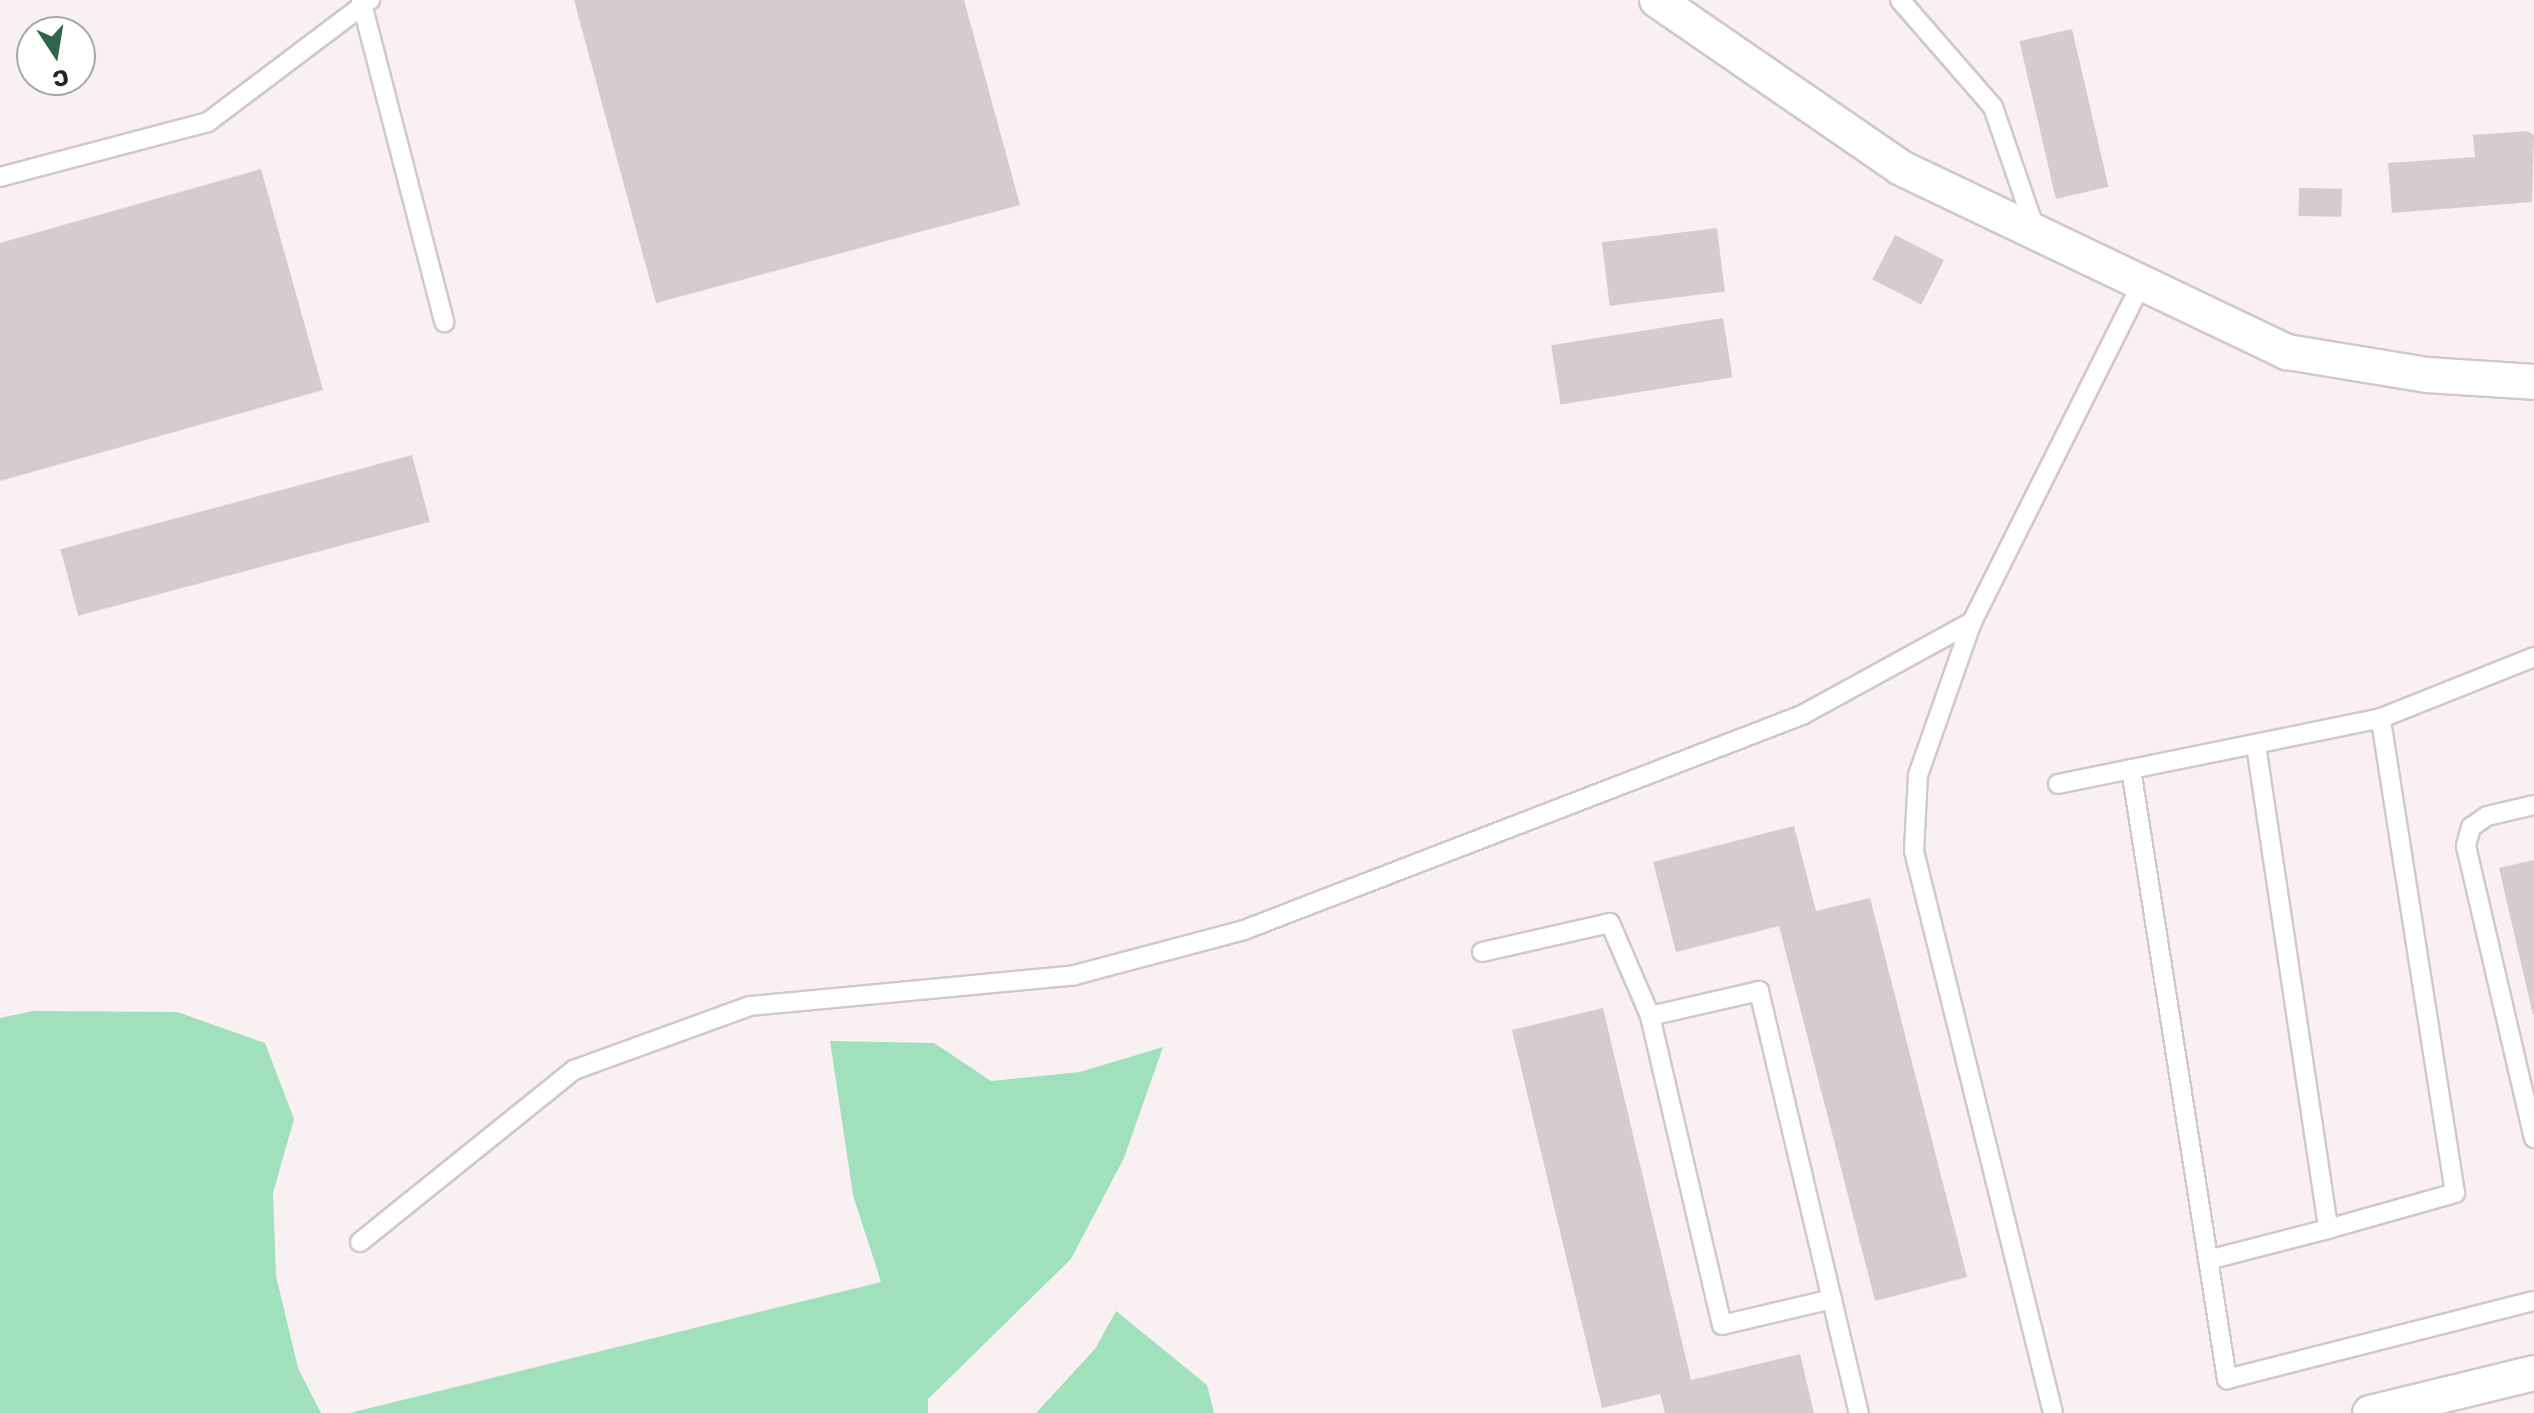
<!DOCTYPE html>
<html>
<head>
<meta charset="utf-8">
<style>
	body { margin:0 }
	#map { position:relative; width:2534px; height:1413px; overflow:hidden; background:#f8f0f1; font-family:Rubik,sans-serif }
	div>[style] { position:absolute }
	[style*='--x'] { left:calc(var(--x)*1px); top:calc(var(--y)*1px); width:calc(var(--w)*1px); rotate:calc(var(--a)*1deg) }
	.green>* { inset:0; background:#a0e0bc }
	.building>* { inset:0; background:#d4cccd; transform-origin:0 0 }
	.roads { filter:drop-shadow(2px 0 #d0c8c9) drop-shadow(-2px 0 #d0c8c9) drop-shadow(0 2px #d0c8c9) drop-shadow(0 -2px #d0c8c9) }
	.service>* { height:18px; margin:-9px; padding:0 9px; transform-origin:9px; border-radius:9px; background:#fff }
	.minor>* { height:34px; margin:-17px; padding:0 17px; transform-origin:17px; border-radius:17px; background:#fff }
	span { translate:-50% -50%; white-space:nowrap; text-align:center; line-height:1.15; -webkit-text-stroke:6px #fff; paint-order:stroke }
	.north { position:absolute; left:16px; top:16px; width:80px; height:80px; box-sizing:border-box; background:#fff; border:2px solid #a8a7a7; border-radius:50%; rotate:168deg; font-size:22px; font-weight:700; line-height:32px; text-align:center; color:#262324 }
	.north::after { content:''; display:block; margin:auto; width:28px; height:36px; background:#31654a; clip-path:polygon(50% 0,100% 100%,50% 72%,0 100%) }
</style>
</head>
<body>
<div id="map">
	<div class="green">
		<i style="clip-path:polygon(33px 1011px,177px 1012px,265px 1043px,294px 1119px,273px 1193px,276px 1276px,298px 1368px,321px 1413px,0 1413px,0 1018px)"></i>
		<i style="clip-path:polygon(830px 1041px,934px 1043px,991px 1081px,1080px 1072px,1163px 1047px,1124px 1158px,1071px 1259px,928px 1399px,928px 1413px,350px 1413px,881px 1282px,853px 1195px)"></i>
		<i style="clip-path:polygon(1116px 1311px,1207px 1385px,1214px 1413px,1036px 1413px,1095px 1349px)"></i>
	</div>
	<div class="building">
		<i style="clip-path:polygon(574px 0,964px 0,1020px 205px,656px 303px)"></i>
		<i style="left:2072px;top:29px;width:162px;height:54px;rotate:77deg"></i>
		<i style="clip-path:polygon(2527px 131px,2534px 135px,2532px 202px,2392px 213px,2388px 163px,2475px 157px,2473px 135px)"></i>
		<i style="clip-path:polygon(261px 169px,323px 390px,0 481px,0 243px)"></i>
		<i style="left:2299px;top:188px;width:43px;height:28px;rotate:1deg"></i>
		<i style="left:1717px;top:228px;width:64px;height:116px;rotate:83deg"></i>
		<i style="left:1895px;top:235px;width:55px;height:50px;rotate:27deg"></i>
		<i style="left:1723px;top:318px;width:60px;height:174px;rotate:81deg"></i>
		<i style="left:412px;top:455px;width:69px;height:364px;rotate:75deg"></i>
		<i style="clip-path:polygon(1794px 826px,1816px 911px,1870px 898px,1967px 1277px,1875px 1301px,1779px 926px,1676px 952px,1653px 862px)"></i>
		<i style="clip-path:polygon(2534px 860px,2534px 1014px,2533px 1015px,2499px 868px)"></i>
		<i style="clip-path:polygon(1603px 1008px,1691px 1380px,1800px 1354px,1814px 1413px,1665px 1413px,1660px 1394px,1602px 1408px,1512px 1030px)"></i>
	</div>
	<div class="roads">
		<div class="service">
			<i style="--x:361;--y:0;--w:333;--a:75.5"></i>
			<i style="--x:1900;--y:0;--w:142;--a:49"></i>
			<i style="--x:1993;--y:107;--w:132;--a:71"></i>
			<i style="--x:0;--y:177;--w:215;--a:-14.8"></i>
			<i style="--x:208;--y:122;--w:203;--a:-37"></i>
			<i style="--x:2256;--y:745;--w:489;--a:81.5"></i>
			<i style="--x:2328;--y:1229;--w:132;--a:-15.8"></i>
			<i style="--x:2455;--y:1193;--w:481;--a:-98.9"></i>
			<i style="--x:2131;--y:769;--w:618;--a:81.06"></i>
			<i style="--x:2227;--y:1379;--w:317;--a:-14.3"></i>
			<i style="--x:2058;--y:784;--w:330;--a:-11.5"></i>
			<i style="--x:2381;--y:718;--w:165;--a:-21.7"></i>
			<i style="--x:2534;--y:805;--w:48;--a:166.8"></i>
			<i style="--x:2487;--y:816;--w:19;--a:145"></i>
			<i style="--x:2471;--y:827;--w:20;--a:105"></i>
			<i style="--x:2466;--y:846;--w:300;--a:76.9"></i>
			<i style="--x:1482;--y:952;--w:131;--a:-12.8"></i>
			<i style="--x:1610;--y:923;--w:101;--a:66.7"></i>
			<i style="--x:1650;--y:1016;--w:112;--a:-12.9"></i>
			<i style="--x:1759;--y:991;--w:434;--a:76.7"></i>
			<i style="--x:1650;--y:1016;--w:317;--a:76.9"></i>
			<i style="--x:1722;--y:1325;--w:113;--a:-13.3"></i>
			<i style="--x:360;--y:1242;--w:275;--a:-38.8"></i>
			<i style="--x:574;--y:1070;--w:187;--a:-20"></i>
			<i style="--x:750;--y:1006;--w:326;--a:-5.4"></i>
			<i style="--x:1075;--y:975;--w:175;--a:-14.9"></i>
			<i style="--x:1244;--y:930;--w:598;--a:-21.07"></i>
			<i style="--x:1802;--y:715;--w:194;--a:-28.7"></i>
			<i style="--x:2208;--y:1260;--w:124;--a:-14.5"></i>
			<i style="--x:2053;--y:1413;--w:579;--a:-103.89"></i>
			<i style="--x:1914;--y:851;--w:76;--a:-87"></i>
			<i style="--x:1918;--y:775;--w:162;--a:-70.6"></i>
			<i style="--x:1972;--y:622;--w:379;--a:-63.4"></i>
		</div>
		<div class="minor">
			<i style="--x:1657;--y:0;--w:296;--a:34.5"></i>
			<i style="--x:1901;--y:168;--w:428;--a:25.5"></i>
			<i style="--x:2287;--y:352;--w:142;--a:9.3"></i>
			<i style="--x:2427;--y:375;--w:107;--a:3.7"></i>
			<i style="--x:2370;--y:1413;--w:169;--a:-13.7"></i>
		</div>
	</div>
	<div class="north">С</div>
</div>
</body>
</html>
